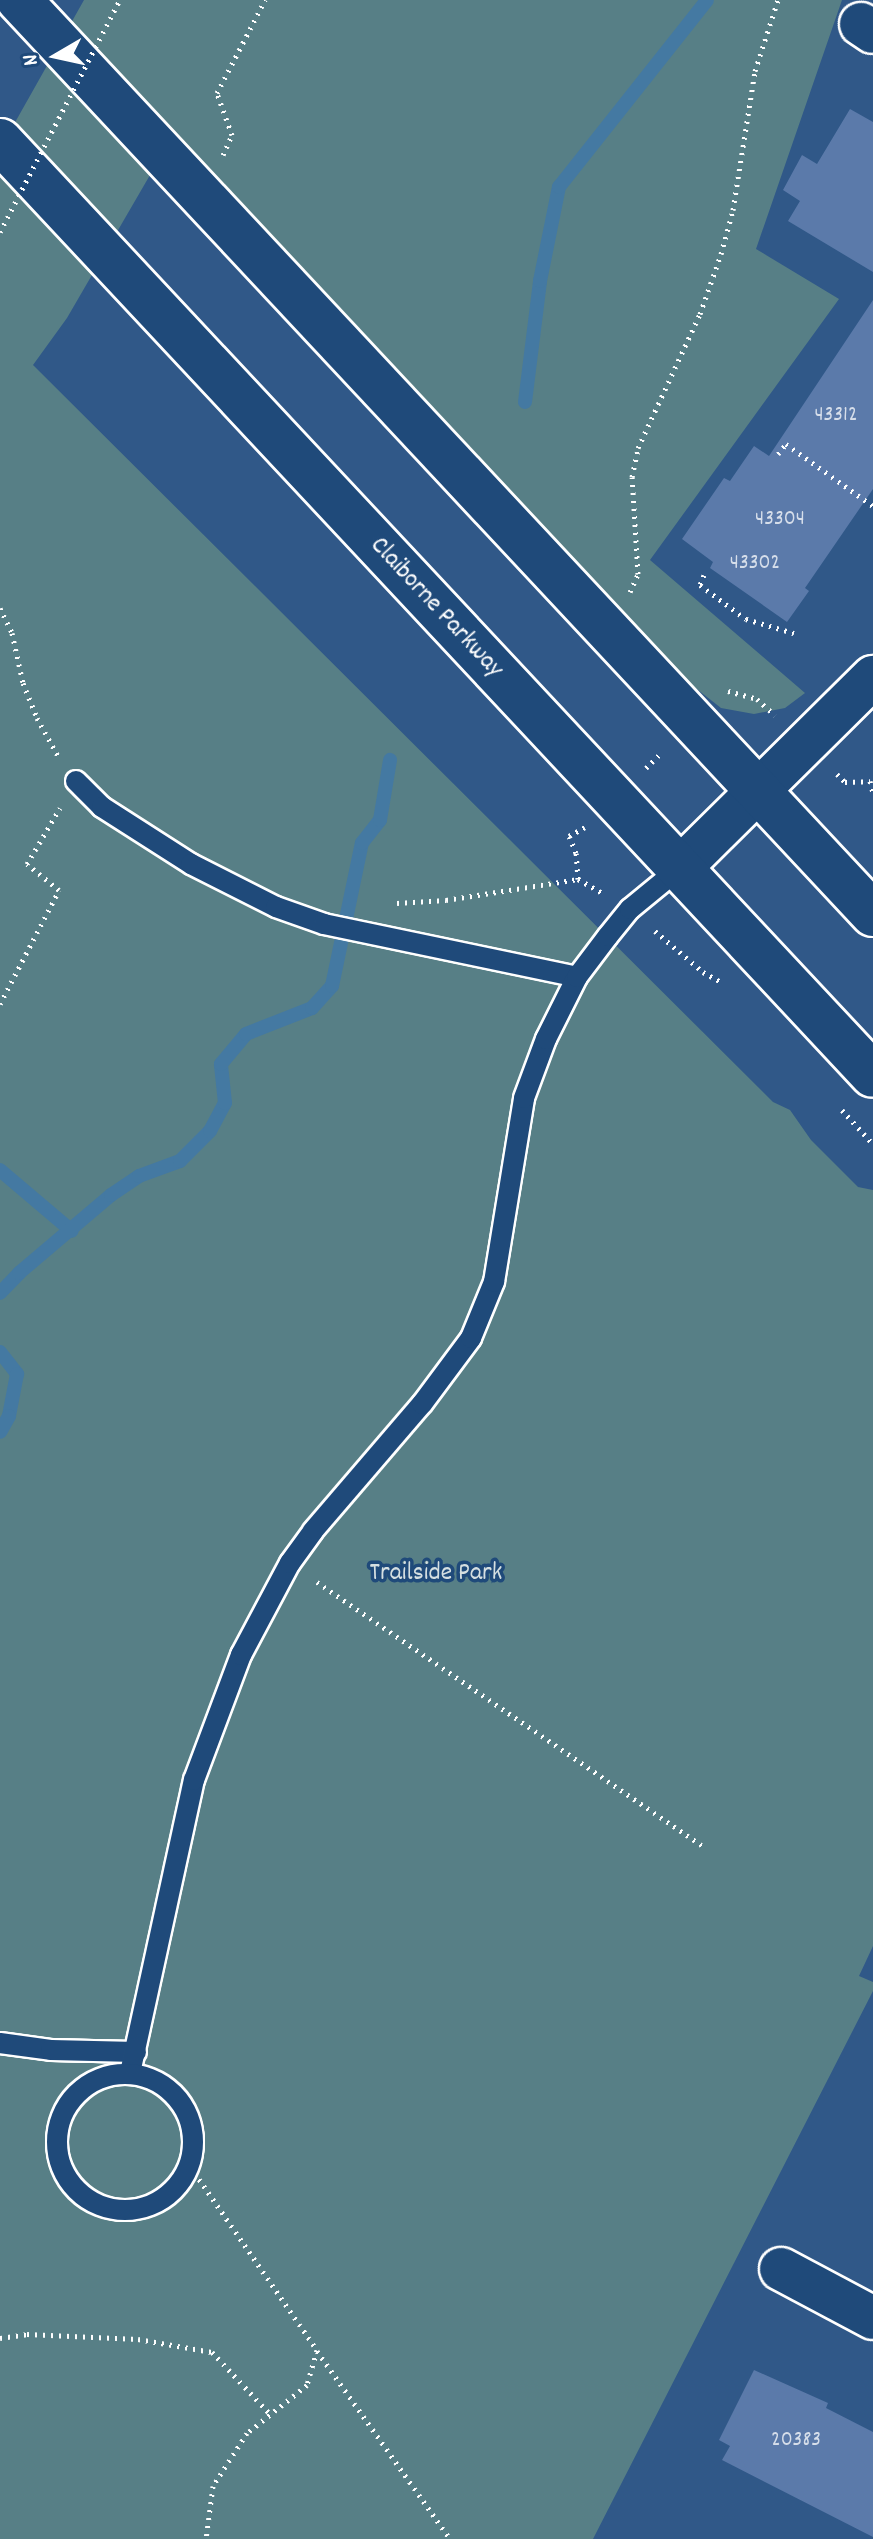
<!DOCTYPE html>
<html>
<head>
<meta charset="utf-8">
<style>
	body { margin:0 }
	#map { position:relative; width:873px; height:2539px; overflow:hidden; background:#305888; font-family:Dekko,sans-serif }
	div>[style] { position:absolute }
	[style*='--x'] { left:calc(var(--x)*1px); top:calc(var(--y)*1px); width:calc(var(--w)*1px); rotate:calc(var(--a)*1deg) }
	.green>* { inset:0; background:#577f86 }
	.stream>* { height:14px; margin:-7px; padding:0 7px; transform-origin:7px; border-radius:7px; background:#4479a2 }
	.building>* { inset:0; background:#5b7aaa }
	.path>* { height:5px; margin-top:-2.5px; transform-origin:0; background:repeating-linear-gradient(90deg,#fff 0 2px,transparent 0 8px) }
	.roads { filter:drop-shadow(2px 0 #fff) drop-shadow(-2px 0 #fff) drop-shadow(0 2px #fff) drop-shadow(0 -2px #fff) }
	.lane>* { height:20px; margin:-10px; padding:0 10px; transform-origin:10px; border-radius:10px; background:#1f4a7a }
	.lane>.ring { margin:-10px; padding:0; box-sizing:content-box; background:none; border:20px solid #1f4a7a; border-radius:50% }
	.street>* { height:42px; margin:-21px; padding:0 21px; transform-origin:21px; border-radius:21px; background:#1f4a7a }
	.secondary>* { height:44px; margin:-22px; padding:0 22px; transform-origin:22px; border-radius:22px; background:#1f4a7a }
	.path-bridge>* { height:5px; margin-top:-2.5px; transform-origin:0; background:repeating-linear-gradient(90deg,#fff 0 2px,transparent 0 8px) }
	span { translate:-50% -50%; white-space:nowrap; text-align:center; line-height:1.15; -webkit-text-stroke:7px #1f4a7a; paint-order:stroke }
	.number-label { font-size:22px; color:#d6deea }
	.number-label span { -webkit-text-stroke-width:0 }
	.street-label { font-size:26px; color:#fff }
	.park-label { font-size:26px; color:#d5dfe1 }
	.north { position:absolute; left:16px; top:16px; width:80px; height:80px; -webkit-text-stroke:6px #1f4a7a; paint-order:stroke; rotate:261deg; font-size:22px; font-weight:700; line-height:32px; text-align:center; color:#fff }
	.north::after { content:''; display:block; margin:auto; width:28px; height:36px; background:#fff; clip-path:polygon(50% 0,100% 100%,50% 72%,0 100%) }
</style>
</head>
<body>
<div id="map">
	<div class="green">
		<i style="clip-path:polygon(84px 0,842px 0,756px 249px,839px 299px,650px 560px,805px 693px,785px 708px,754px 714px,721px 708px,693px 686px,175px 132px,67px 318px,33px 365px,773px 1102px,790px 1110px,811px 1140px,858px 1187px,873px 1190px,873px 1946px,859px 1976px,873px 1982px,873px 1991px,593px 2539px,0 2539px,0 149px)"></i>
	</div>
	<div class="stream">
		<i style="--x:525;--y:402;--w:122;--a:-82.9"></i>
		<i style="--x:540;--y:281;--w:96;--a:-78.6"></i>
		<i style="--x:559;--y:187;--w:238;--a:-51.6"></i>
		<i style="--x:0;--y:1170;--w:94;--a:40.3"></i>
		<i style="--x:0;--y:1293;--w:28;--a:-46"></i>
		<i style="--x:19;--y:1273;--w:121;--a:-40.3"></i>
		<i style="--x:111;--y:1195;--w:34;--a:-34"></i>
		<i style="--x:139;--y:1176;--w:44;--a:-20.1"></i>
		<i style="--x:180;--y:1161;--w:42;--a:-45"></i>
		<i style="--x:210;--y:1131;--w:32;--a:-62"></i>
		<i style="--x:225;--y:1103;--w:39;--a:-96"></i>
		<i style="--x:221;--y:1064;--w:39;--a:-50"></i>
		<i style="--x:246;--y:1034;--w:71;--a:-21.5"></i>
		<i style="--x:312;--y:1008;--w:30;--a:-48"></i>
		<i style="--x:332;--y:986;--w:146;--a:-78.2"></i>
		<i style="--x:362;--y:843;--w:29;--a:-52"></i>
		<i style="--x:380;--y:820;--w:61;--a:-80.5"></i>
		<i style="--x:0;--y:1352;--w:28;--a:52"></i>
		<i style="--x:17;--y:1374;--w:43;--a:100.8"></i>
		<i style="--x:9;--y:1416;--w:18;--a:119"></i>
	</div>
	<div class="building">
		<i style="clip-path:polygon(850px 109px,873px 122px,873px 272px,788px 221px,800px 201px,783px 190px,802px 155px,817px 164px)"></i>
		<i style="clip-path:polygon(873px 300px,873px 489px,805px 588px,809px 591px,787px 622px,710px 568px,713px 562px,682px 539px,724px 478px,730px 481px,754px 446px,769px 456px)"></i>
		<i style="clip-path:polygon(754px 2370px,828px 2403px,826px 2408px,873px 2432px,873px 2537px,722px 2460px,730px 2446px,719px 2440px)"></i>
	</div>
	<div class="path">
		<i style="--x:223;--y:155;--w:22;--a:-66"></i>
		<i style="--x:232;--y:135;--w:45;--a:-109.7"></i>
		<i style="--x:217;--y:93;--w:105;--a:-62.7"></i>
		<i style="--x:778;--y:454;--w:13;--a:-51"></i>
		<i style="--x:786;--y:444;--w:107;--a:35.5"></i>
		<i style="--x:704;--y:575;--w:11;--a:112"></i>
		<i style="--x:700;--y:585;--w:57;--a:36.5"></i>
		<i style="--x:746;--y:619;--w:50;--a:16.3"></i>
		<i style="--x:630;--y:592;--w:20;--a:-66"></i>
		<i style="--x:638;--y:574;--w:97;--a:-93.5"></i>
		<i style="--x:632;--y:477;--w:30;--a:-78"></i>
		<i style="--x:638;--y:448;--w:148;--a:-65.2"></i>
		<i style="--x:700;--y:314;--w:64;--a:-70.7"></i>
		<i style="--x:721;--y:254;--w:46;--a:-74.7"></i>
		<i style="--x:733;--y:210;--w:141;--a:-81"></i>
		<i style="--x:755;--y:71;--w:75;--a:-72.1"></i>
		<i style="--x:0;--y:608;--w:28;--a:64"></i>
		<i style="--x:12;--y:633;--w:51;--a:77.6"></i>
		<i style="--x:23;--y:683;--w:38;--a:68"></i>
		<i style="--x:37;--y:718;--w:43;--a:61.1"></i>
		<i style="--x:728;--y:691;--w:30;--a:15"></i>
		<i style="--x:757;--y:699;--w:24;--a:42"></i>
		<i style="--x:646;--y:768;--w:23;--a:-45"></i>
		<i style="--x:837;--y:774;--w:11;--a:45"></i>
		<i style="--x:845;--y:782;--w:25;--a:-2"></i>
		<i style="--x:870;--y:781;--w:12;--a:76"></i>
		<i style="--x:578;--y:879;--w:26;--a:-94"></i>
		<i style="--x:576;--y:853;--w:18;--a:-112"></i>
		<i style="--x:569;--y:836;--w:18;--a:-29"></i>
		<i style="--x:397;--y:903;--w:49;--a:-3.5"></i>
		<i style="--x:446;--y:900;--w:134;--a:-9"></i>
		<i style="--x:578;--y:879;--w:28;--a:30"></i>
		<i style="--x:655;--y:931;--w:63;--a:40.5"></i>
		<i style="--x:703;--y:972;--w:23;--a:29"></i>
		<i style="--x:0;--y:1004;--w:128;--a:-62.6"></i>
		<i style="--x:59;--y:890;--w:41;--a:-140.9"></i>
		<i style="--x:27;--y:864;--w:65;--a:-59.5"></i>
		<i style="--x:842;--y:1110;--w:46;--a:47.6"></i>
		<i style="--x:317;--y:1582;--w:470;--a:34.4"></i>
		<i style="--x:190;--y:2166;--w:224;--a:55.4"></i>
		<i style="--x:317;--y:2350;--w:36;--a:106"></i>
		<i style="--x:307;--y:2385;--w:77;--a:141.3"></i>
		<i style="--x:247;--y:2433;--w:63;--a:122.7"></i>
		<i style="--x:213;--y:2486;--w:53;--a:97.5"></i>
		<i style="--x:0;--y:2338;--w:27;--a:-8"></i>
		<i style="--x:27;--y:2334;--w:111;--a:2.6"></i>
		<i style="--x:138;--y:2339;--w:75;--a:10"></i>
		<i style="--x:212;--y:2352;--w:85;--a:46.9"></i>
		<i style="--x:317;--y:2351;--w:230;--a:54.7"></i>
	</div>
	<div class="roads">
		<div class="lane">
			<i style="--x:76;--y:781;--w:37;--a:45"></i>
			<i style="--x:102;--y:807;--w:106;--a:32.6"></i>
			<i style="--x:191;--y:864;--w:95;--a:26.8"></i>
			<i style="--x:276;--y:907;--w:51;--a:19.5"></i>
			<i style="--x:324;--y:924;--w:258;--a:11.8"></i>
			<i style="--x:0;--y:2043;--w:51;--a:7.8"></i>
			<i style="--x:51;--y:2050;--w:85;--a:1.3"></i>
			<i style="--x:130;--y:2073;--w:300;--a:-77.7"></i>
			<i style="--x:194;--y:1780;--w:134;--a:-69.4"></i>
			<i style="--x:241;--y:1655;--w:104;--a:-62"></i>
			<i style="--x:290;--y:1563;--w:39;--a:-54"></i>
			<i style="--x:313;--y:1531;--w:167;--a:-49.4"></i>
			<i style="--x:422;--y:1404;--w:82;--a:-53.4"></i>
			<i style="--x:471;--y:1338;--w:61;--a:-67.7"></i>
			<i style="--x:494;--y:1282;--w:186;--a:-80.7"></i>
			<i style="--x:524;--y:1098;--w:63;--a:-69.6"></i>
			<i style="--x:546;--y:1039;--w:69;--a:-63.4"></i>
			<i style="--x:577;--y:977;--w:51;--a:-52.9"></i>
			<i style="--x:608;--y:936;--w:35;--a:-51"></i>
			<i style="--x:630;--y:909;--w:65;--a:-39.4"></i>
			<i class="ring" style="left:57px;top:2074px;width:116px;height:116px"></i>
		</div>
		<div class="street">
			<i style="--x:861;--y:24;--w:14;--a:34"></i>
			<i style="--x:680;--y:868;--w:272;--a:-44.7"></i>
			<i style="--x:781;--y:2269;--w:104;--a:28"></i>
		</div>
		<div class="secondary">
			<i style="--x:19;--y:0;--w:1251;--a:46.94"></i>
			<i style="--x:0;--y:141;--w:1278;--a:46.93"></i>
		</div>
	</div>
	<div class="path-bridge">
		<i style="--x:0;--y:232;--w:261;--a:-62.7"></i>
	</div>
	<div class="number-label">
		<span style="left:836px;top:416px">43312</span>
		<span style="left:780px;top:520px">43304</span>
		<span style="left:755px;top:564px">43302</span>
		<span style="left:796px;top:2441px">20383</span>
	</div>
	<div class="street-label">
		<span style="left:436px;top:608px;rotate:47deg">Claiborne Parkway</span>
	</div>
	<div class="park-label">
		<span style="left:436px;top:1574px">Trailside Park</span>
	</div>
	<div class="north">N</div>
</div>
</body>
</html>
